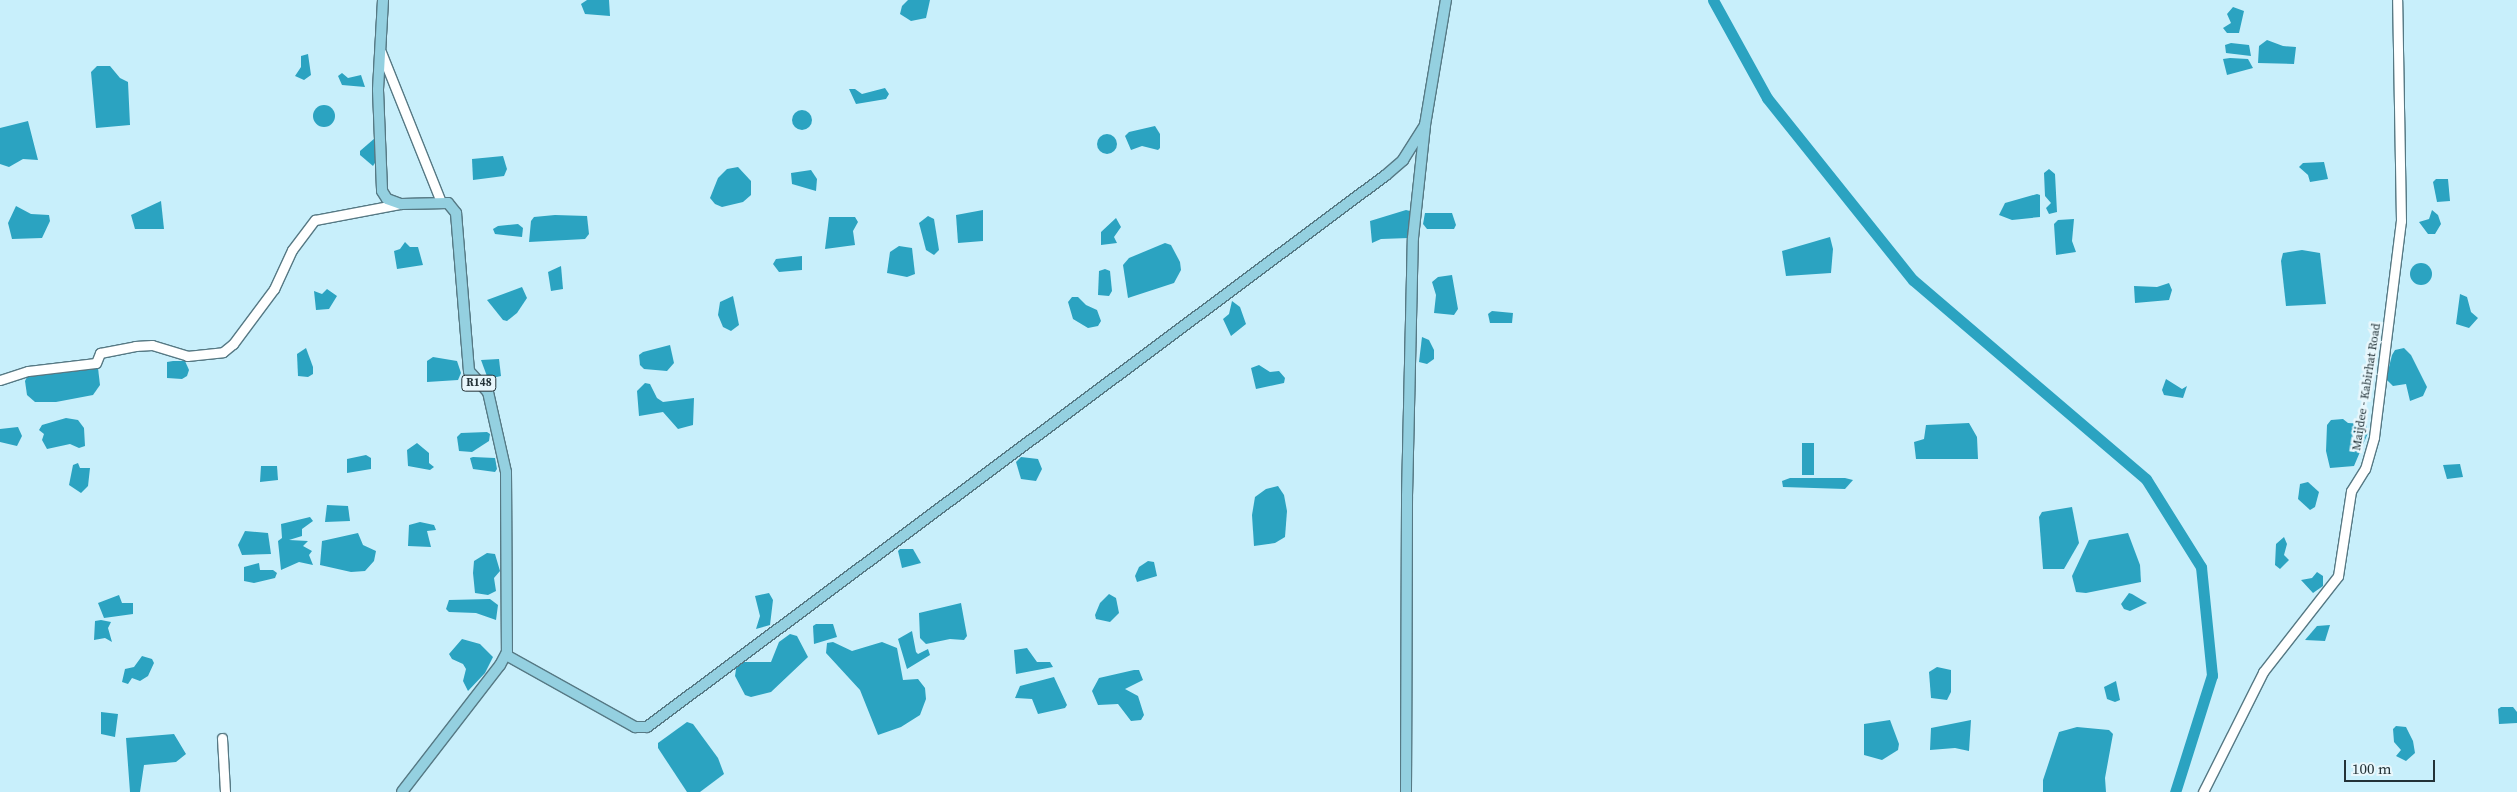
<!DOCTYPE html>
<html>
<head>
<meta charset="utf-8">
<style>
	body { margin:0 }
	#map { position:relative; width:2517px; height:792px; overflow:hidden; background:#c8effb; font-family:"Source Serif 4",serif }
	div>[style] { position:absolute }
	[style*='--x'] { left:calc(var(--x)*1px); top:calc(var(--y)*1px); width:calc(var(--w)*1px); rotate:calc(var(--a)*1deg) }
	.water>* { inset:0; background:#2ba3c1; transform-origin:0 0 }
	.round { border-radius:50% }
	.river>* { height:11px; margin:-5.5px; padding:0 5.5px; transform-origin:5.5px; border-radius:5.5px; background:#2ba3c1 }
	.roads { filter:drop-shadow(1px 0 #567984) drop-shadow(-1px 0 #567984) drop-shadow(0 1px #567984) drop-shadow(0 -1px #567984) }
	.minor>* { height:9px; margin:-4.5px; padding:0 4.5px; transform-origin:4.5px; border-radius:4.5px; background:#fff }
	.major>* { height:10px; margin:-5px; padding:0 5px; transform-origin:5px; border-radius:5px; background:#94d0e0 }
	span { translate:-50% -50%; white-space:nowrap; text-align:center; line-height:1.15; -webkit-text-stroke:5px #e8f7fc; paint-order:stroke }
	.shield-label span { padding:1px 4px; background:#e8f7fc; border:1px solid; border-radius:4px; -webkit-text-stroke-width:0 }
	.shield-label { font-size:11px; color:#233237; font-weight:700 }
	.street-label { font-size:12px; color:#233237 }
	.scale { position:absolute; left:2344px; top:760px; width:91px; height:22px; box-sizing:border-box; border:2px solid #233237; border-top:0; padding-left:6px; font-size:15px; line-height:18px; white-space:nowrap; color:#233237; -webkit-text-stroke:4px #e8f7fc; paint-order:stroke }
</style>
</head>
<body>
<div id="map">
	<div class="water">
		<i style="clip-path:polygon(587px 0,609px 0,610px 16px,585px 14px,581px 4px)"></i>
		<i style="clip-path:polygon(908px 0,930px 0,926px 18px,911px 21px,900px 14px,902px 6px)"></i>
		<i style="clip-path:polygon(2233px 7px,2244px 11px,2239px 33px,2227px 33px,2223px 28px,2231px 23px,2227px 14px)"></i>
		<i style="clip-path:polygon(2267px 40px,2283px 46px,2296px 47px,2294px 64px,2258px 63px,2259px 46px)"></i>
		<i style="clip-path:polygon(2231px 43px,2249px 45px,2251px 56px,2226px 53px,2225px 45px)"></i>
		<i style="clip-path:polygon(308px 54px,311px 75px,304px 80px,295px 76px,301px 67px,301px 56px)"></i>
		<i style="clip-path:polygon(2230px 58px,2248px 59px,2253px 68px,2227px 75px,2223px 59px)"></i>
		<i style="clip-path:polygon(97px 66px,110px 66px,120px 78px,128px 82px,130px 125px,96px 128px,91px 72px)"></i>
		<i style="clip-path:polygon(342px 73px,348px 78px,361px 75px,365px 87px,342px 85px,338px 76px)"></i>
		<i style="clip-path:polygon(885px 88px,889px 94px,886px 99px,856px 104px,849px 89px,855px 89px,862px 94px)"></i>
		<i class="round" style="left:313px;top:105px;width:22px;height:22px"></i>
		<i class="round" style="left:792px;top:110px;width:20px;height:20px"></i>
		<i style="clip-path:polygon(28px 121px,38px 160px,23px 159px,9px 167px,0 164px,0 128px)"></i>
		<i style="clip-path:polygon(1155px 126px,1160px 134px,1160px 148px,1158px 150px,1142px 146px,1131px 150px,1125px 136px,1129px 132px)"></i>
		<i class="round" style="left:1097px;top:134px;width:20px;height:20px"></i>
		<i style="clip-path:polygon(375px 138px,378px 158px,373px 166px,360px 155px,360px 151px)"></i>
		<i style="clip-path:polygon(503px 156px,507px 169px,504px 176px,473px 180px,472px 159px)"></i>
		<i style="clip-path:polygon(2324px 162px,2328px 179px,2310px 182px,2308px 175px,2299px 167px,2303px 163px)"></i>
		<i style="clip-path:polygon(738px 167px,751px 181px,751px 195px,743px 202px,722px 207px,715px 204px,710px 198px,718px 178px,727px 169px)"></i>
		<i style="clip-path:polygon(2049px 169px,2055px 174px,2057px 212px,2049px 214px,2046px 208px,2051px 203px,2045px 196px,2044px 173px)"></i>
		<i style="clip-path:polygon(811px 170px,817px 179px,816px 191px,792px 184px,791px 173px)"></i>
		<i style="clip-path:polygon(2436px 179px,2448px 179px,2450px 201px,2437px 202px,2433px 182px)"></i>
		<i style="clip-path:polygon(2037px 194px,2040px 195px,2040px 217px,2012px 220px,1999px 215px,2005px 203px)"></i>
		<i style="clip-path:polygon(161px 201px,164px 229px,135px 229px,131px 215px)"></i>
		<i style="clip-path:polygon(16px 206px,31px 214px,49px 215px,50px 221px,42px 238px,12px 239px,8px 223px)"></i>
		<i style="clip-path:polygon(983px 210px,983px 241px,958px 243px,956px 215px)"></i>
		<i style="clip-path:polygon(1406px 210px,1410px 211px,1409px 238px,1381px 239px,1372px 243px,1370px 221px)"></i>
		<i style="clip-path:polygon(2432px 210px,2438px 215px,2441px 224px,2435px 234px,2428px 234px,2419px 222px,2429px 219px)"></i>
		<i style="clip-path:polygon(1425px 213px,1452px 213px,1456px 225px,1454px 229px,1427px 229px,1423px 224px)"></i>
		<i style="clip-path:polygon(555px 215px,587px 216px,589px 234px,585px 239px,529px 242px,531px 221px,534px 217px)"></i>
		<i style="clip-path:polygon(928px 216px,934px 219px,939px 250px,934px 255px,926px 250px,919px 223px)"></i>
		<i style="clip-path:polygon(829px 217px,855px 217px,858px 222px,853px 231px,855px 245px,825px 249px)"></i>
		<i style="clip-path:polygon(1116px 218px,1121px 227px,1114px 237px,1117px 243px,1101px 245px,1101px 232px)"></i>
		<i style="clip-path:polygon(2074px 219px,2072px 241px,2076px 252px,2056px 255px,2054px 224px,2058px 220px)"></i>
		<i style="clip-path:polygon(518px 224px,523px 228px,522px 237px,495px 234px,493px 229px,498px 226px)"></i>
		<i style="clip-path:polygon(1830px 237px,1833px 249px,1831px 273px,1786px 276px,1782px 251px)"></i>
		<i style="clip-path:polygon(405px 242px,410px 247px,418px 247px,423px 265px,397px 269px,394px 251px,400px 249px)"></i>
		<i style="clip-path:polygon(1165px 243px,1171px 245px,1180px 262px,1181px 270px,1174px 283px,1128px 298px,1123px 265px,1129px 258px)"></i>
		<i style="clip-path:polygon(899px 246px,912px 248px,915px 274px,907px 277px,887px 273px,890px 252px)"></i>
		<i style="clip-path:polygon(2302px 250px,2320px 253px,2326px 304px,2286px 306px,2281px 261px,2283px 253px)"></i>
		<i style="clip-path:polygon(802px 256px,802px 270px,779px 272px,773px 264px,776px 259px)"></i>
		<i class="round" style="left:2410px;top:263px;width:22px;height:22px"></i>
		<i style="clip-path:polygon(561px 266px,563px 289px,551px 291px,548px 272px)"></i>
		<i style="clip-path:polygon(1105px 269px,1110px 271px,1112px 291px,1109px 296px,1098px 295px,1099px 271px)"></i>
		<i style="clip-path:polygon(1452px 275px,1458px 309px,1454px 315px,1434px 313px,1436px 295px,1432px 282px,1438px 277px)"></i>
		<i style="clip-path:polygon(2169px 283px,2172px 290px,2169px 300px,2135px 303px,2134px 286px,2157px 287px)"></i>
		<i style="clip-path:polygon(522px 287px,527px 298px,517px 313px,507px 321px,503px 320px,487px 300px)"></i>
		<i style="clip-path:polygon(327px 289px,337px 296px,329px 309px,316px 310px,314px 291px,322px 294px)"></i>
		<i style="clip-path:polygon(2460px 294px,2467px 297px,2471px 312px,2478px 318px,2469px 328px,2456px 324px)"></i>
		<i style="clip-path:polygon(733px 296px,739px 325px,731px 331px,723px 327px,718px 315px,720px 302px)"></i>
		<i style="clip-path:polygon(1072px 297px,1078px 297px,1086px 305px,1097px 310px,1101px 321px,1098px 326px,1088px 328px,1073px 319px,1068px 302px)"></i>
		<i style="clip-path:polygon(1232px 301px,1240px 307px,1246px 324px,1231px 336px,1223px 319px,1229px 314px)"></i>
		<i style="clip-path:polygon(1492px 311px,1513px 313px,1512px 323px,1490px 323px,1488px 314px)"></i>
		<i style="clip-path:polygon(1422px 337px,1429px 340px,1434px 350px,1434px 359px,1427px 364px,1419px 362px)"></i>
		<i style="clip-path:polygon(670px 345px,674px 363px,667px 371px,644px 369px,640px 365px,639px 355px,643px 352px)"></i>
		<i style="clip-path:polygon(306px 348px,313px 367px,313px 374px,308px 377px,298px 376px,297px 354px)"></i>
		<i style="clip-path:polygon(2404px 348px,2411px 355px,2427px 387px,2423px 396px,2410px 401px,2406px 384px,2393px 386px,2386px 379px,2392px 355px,2395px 350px)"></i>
		<i style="clip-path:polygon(433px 357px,457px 361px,461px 373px,458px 380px,427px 382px,427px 361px)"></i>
		<i style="clip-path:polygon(499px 359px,501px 376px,488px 379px,481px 360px)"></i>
		<i style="clip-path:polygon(173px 361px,185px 361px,189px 370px,187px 376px,182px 379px,167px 378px,167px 362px)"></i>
		<i style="clip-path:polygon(1259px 365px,1270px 372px,1279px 371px,1285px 378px,1284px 383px,1256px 389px,1251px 368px)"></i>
		<i style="clip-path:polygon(98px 368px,100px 385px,93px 395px,56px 402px,35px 402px,27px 395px,25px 381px,30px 371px)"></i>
		<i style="clip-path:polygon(2166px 379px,2182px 389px,2187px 386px,2183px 398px,2164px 395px,2162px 390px)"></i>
		<i style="clip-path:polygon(645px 383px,650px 384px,657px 398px,663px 402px,694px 398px,693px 425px,678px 429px,663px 412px,639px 416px,637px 391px)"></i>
		<i style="clip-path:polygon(66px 418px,78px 420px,84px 428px,85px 446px,79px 448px,70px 444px,47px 449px,42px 440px,44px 434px,39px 430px,42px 425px)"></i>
		<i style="clip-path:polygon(2343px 419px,2348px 423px,2366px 424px,2368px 433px,2354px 466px,2330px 468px,2326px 451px,2327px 425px,2331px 420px)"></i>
		<i style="clip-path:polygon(1969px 423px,1977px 437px,1978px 459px,1916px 459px,1914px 442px,1924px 439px,1926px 425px)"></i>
		<i style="clip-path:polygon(18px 427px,22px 436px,17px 446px,0 442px,0 429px)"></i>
		<i style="clip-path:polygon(487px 432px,490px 434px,489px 441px,472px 452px,459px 451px,457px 437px,461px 433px)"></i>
		<i style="clip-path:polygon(417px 443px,429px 453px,429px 463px,434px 467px,430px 470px,408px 466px,407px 450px)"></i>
		<i style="left:1802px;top:443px;width:12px;height:32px"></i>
		<i style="clip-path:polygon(366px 455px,371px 458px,371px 469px,347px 473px,347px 459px)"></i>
		<i style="clip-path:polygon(473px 457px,495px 458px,497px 469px,495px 472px,473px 469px,470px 458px)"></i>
		<i style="clip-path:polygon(1021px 457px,1038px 459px,1042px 469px,1036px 481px,1021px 479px,1016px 462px)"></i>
		<i style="clip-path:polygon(78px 463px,80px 468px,90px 468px,88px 486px,81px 493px,69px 485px,73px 465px)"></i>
		<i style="clip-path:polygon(2460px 464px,2463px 477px,2447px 479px,2443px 465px)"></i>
		<i style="clip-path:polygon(261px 466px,277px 466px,278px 480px,260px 482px)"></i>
		<i style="clip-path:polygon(1790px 478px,1845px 478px,1853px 480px,1845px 489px,1783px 487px,1782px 481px)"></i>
		<i style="clip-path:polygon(2308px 482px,2319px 492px,2315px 507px,2310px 510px,2298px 499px,2300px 484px)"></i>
		<i style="clip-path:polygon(1278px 486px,1284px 495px,1287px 511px,1285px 537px,1275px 543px,1254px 546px,1252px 515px,1255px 497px,1266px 489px)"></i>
		<i style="clip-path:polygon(327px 505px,348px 506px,350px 521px,325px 522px)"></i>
		<i style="clip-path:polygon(2072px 507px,2079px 543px,2064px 569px,2043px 569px,2039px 517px,2042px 512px)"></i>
		<i style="clip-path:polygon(310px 517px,313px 521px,302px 529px,302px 536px,289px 540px,308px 541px,303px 546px,312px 551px,309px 555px,313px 565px,299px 562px,281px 570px,278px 541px,282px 538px,281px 524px)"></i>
		<i style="clip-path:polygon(420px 522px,434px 525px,436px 530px,427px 531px,431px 547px,408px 546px,409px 525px)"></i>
		<i style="clip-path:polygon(245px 531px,268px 533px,271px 554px,242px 555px,238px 545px)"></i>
		<i style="clip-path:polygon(358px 533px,363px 545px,376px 551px,374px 561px,365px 571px,351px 572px,320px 565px,322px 541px)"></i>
		<i style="clip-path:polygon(2128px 533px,2140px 565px,2141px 582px,2086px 593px,2076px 592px,2072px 576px,2089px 540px)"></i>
		<i style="clip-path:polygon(2284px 537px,2287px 544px,2284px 555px,2289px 560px,2280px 569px,2275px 565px,2276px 544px)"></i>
		<i style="clip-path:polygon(900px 549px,913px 549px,921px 563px,902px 568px,898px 551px)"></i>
		<i style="clip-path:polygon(487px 553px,495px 554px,500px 571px,494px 578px,496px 591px,488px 595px,475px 593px,473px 573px,474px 561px)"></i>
		<i style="clip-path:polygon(1148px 561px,1154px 562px,1157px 576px,1137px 582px,1135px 576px,1139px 567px)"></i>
		<i style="clip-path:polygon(259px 563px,260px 570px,273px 570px,277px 573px,275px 578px,254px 583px,244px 581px,244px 567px)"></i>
		<i style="clip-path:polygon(2317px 572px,2323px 576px,2323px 586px,2313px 593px,2301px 580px,2312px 578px)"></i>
		<i style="clip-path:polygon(769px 593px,773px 600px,770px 625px,756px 629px,760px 616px,755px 596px)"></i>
		<i style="clip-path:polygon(2129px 593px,2132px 594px,2147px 603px,2130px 611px,2124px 609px,2121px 604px)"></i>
		<i style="clip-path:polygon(1109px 594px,1116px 598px,1119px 613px,1110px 622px,1096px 619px,1095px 615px,1100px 603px)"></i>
		<i style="clip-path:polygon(119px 595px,122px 603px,133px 603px,133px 614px,104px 618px,98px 603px)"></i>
		<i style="clip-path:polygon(490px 599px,498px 605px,496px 620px,476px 613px,449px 612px,446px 609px,449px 600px)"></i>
		<i style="clip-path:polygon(961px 603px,967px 636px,964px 640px,950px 639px,926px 644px,920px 638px,919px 613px)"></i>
		<i style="clip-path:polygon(101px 620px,111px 622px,108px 628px,112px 642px,105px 638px,94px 640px,95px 621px)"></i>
		<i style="clip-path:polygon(816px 624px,833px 624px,837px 637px,814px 644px,813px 626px)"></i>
		<i style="clip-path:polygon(2330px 625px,2325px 641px,2305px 640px,2317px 626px)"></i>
		<i style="clip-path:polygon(912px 631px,916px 652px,918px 654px,928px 649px,930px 655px,907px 669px,898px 639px)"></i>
		<i style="clip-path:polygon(790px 634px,797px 636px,808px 657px,771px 692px,751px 697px,745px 695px,735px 676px,737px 662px,771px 662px,779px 642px)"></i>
		<i style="clip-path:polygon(462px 639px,480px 644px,493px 657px,485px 673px,468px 691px,463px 681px,466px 669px,463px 664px,452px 659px,449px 654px)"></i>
		<i style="clip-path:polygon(833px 642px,852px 651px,882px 642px,897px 648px,903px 680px,918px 679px,925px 688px,926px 699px,920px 715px,901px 727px,878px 735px,860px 690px,826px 653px,827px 643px)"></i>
		<i style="clip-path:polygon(1027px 648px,1037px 662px,1050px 662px,1053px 667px,1016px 674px,1014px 650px)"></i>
		<i style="clip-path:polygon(142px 656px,152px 659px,154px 663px,148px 676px,140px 681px,132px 678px,128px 684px,122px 682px,125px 669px,134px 667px)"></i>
		<i style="clip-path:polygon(1937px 667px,1951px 670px,1951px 692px,1947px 700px,1931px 698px,1929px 672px)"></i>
		<i style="clip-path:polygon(1134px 670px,1139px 670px,1143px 680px,1125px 689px,1138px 696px,1144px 715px,1141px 720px,1131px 721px,1118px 704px,1098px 705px,1092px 691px,1099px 678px)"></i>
		<i style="clip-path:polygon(1054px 677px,1067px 705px,1065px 708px,1038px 714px,1032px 699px,1015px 698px,1020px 686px)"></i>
		<i style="clip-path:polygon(2116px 681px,2120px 700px,2115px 702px,2107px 699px,2104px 687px)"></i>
		<i style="clip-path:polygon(2501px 707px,2513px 707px,2517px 712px,2517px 723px,2499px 724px,2498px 709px)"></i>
		<i style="clip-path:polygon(101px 712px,118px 714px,115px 737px,101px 734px)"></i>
		<i style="clip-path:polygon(1890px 720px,1899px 744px,1898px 750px,1882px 760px,1864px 755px,1864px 724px)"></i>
		<i style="clip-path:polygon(1971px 720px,1969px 751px,1955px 748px,1930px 750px,1931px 728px)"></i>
		<i style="clip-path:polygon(687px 722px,693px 724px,718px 758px,724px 774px,700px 792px,687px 792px,658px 748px,658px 743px)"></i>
		<i style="clip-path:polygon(2396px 726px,2406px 727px,2413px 741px,2415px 753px,2406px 761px,2396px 756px,2401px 750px,2394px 742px,2393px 729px)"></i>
		<i style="clip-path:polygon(2077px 727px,2109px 730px,2113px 734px,2105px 778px,2106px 792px,2043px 792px,2043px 780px,2059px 732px)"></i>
		<i style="clip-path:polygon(174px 734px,186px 754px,176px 762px,144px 765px,140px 792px,130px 792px,126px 738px)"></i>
	</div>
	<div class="river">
		<i style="--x:1713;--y:0;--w:112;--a:61.1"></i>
		<i style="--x:1767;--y:98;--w:233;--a:51.3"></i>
		<i style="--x:1913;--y:280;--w:306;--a:40.5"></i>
		<i style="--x:2146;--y:479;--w:104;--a:58"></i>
		<i style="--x:2201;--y:567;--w:109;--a:84.2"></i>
		<i style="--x:2212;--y:675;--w:123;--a:107.5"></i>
	</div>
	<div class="roads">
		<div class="minor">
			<i style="--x:381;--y:52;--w:162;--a:68.2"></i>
			<i style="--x:0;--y:380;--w:29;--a:-18"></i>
			<i style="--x:28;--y:371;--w:68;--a:-6.7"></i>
			<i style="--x:96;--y:363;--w:11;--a:-68"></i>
			<i style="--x:100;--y:353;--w:36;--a:-11"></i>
			<i style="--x:135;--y:346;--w:17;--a:-3"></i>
			<i style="--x:152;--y:345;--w:37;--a:17"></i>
			<i style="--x:187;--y:356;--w:36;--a:-6"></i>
			<i style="--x:223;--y:352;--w:13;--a:-39"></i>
			<i style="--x:233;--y:344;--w:69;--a:-53.3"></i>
			<i style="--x:274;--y:289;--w:43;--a:-65.2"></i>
			<i style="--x:292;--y:250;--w:38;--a:-53"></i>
			<i style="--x:315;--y:220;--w:86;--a:-10.7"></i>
			<i style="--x:222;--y:738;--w:54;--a:86.8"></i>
			<i style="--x:2203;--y:792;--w:134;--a:-63.4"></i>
			<i style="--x:2263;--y:672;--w:122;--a:-52"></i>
			<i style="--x:2338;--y:576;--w:86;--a:-81.3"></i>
			<i style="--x:2351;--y:491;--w:26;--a:-58"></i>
			<i style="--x:2365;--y:469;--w:33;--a:-74"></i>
			<i style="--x:2374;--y:437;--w:218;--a:-82.9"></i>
			<i style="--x:2401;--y:221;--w:221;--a:-91"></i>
		</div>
		<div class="major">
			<i style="--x:383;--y:0;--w:90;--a:93.2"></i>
			<i style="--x:378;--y:90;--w:101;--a:87.7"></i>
			<i style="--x:382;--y:191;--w:9;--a:58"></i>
			<i style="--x:387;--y:199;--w:15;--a:20"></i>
			<i style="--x:401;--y:204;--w:47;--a:-1.2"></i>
			<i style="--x:448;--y:203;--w:13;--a:51"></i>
			<i style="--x:456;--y:213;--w:159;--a:85.3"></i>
			<i style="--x:469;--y:371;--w:28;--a:48"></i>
			<i style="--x:488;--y:392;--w:82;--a:77.3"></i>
			<i style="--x:506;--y:472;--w:180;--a:89.7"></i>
			<i style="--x:507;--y:652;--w:15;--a:118"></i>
			<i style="--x:500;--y:665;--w:160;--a:127.7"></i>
			<i style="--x:506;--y:655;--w:148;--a:29.2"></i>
			<i style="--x:635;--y:727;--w:12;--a:0"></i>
			<i style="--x:647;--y:727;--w:922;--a:-36.76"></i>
			<i style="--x:1386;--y:175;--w:23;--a:-41"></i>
			<i style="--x:1403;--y:160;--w:41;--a:-57.8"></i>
			<i style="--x:1406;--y:792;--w:296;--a:-89.8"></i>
			<i style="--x:1407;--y:496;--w:258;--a:-88.7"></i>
			<i style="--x:1413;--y:238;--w:114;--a:-83.9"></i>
			<i style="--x:1425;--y:125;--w:127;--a:-80.5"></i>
		</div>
	</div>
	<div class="shield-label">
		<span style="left:479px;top:383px">R148</span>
	</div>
	<div class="street-label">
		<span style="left:2367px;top:387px;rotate:-81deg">Maijdee - Kabirhat Road</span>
	</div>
	<div class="scale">100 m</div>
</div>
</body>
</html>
